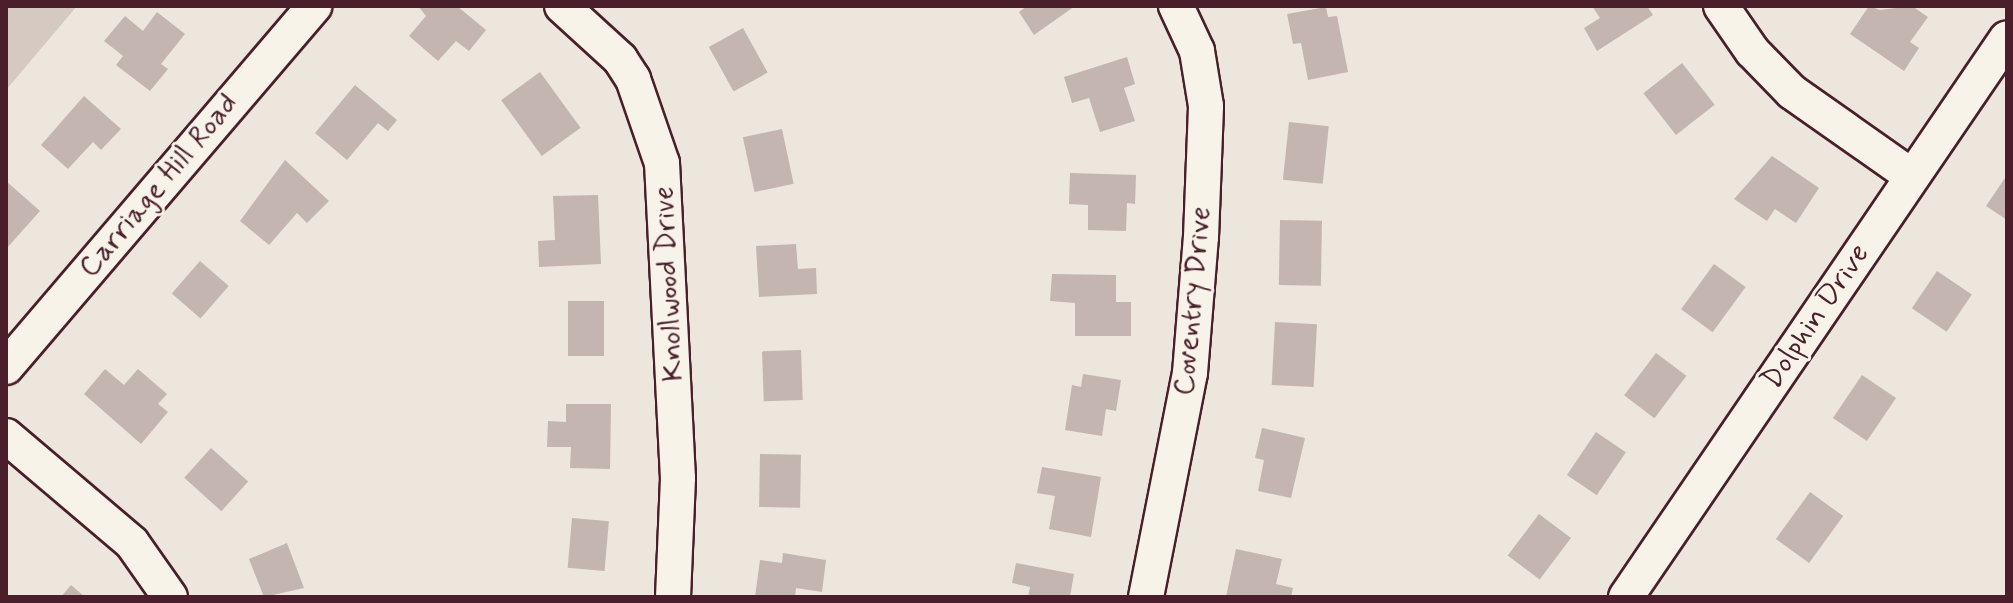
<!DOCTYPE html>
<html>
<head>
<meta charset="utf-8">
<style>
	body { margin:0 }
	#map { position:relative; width:2013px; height:603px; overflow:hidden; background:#ece6dd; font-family:Mynerve,sans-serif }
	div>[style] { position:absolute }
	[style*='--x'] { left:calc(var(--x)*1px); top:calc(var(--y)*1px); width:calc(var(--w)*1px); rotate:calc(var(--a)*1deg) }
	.green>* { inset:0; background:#d5c9c2 }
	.building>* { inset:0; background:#c4b5b0; transform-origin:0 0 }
	.roads { filter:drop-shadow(2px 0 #4a1f2b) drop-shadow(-2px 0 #4a1f2b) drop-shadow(0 2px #4a1f2b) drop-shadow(0 -2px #4a1f2b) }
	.minor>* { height:34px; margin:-17px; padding:0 17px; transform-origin:17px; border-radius:17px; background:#f7f3e8 }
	span { translate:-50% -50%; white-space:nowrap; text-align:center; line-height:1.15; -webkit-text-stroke:6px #f7f3e8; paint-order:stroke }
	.street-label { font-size:30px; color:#4a1f2b }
	.frame { position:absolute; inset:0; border:8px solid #4a1f2b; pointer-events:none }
</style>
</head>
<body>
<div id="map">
	<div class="green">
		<i style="clip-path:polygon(6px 6px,77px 6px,6px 90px)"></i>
	</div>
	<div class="building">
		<i style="clip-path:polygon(418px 6px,457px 6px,486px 30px,469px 51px,456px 41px,438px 61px,409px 36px,426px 16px)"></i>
		<i style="clip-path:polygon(1027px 6px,1075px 6px,1034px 35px,1019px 12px)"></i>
		<i style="clip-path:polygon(1592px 6px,1647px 6px,1653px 15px,1597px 51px,1584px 28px,1600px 18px)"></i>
		<i style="clip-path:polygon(1869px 6px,1880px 10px,1912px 6px,1928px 17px,1910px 42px,1919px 48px,1904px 71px,1850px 34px)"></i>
		<i style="clip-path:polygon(1326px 7px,1328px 17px,1337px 16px,1348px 72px,1308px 80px,1301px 43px,1293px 44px,1287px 14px)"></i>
		<i style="clip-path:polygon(157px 12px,185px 34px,161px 64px,168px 69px,150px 91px,116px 65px,123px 56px,104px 41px,125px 16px,143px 31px)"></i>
		<i style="left:743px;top:28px;width:51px;height:39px;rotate:61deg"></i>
		<i style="clip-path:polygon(1127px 57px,1135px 84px,1124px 88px,1135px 121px,1100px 132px,1089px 98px,1072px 103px,1064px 77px)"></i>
		<i style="left:1682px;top:63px;width:53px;height:49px;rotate:52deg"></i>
		<i style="left:540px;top:72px;width:69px;height:48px;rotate:54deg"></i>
		<i style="clip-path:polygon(355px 85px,397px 120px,388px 131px,378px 123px,347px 160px,315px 133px)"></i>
		<i style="clip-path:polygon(84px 96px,121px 129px,101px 150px,93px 142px,68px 169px,41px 145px)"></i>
		<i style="left:1289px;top:122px;width:40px;height:58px;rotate:6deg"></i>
		<i style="left:782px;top:129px;width:56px;height:40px;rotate:78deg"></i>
		<i style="clip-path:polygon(1772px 156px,1819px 188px,1796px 223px,1775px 209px,1767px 221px,1734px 199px)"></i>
		<i style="clip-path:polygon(285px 160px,329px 201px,307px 223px,297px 213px,269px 245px,240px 221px)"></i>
		<i style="clip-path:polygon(1070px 173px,1136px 175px,1135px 204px,1127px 203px,1126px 231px,1088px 230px,1088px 205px,1069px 204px)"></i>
		<i style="clip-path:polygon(2007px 175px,2007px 220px,1986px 206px)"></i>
		<i style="clip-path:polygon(6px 181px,40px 211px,6px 249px)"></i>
		<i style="clip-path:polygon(598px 195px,601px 264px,539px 267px,538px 241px,555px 240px,553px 196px)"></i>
		<i style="left:1280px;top:220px;width:42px;height:65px;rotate:1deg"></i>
		<i style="clip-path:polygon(796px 244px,798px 269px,816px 268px,817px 294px,759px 297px,756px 246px)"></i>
		<i style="left:200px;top:261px;width:38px;height:43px;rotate:41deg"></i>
		<i style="left:1714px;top:264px;width:39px;height:56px;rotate:36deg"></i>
		<i style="left:1937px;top:271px;width:42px;height:45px;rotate:34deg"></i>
		<i style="clip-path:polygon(1052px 274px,1116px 275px,1116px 302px,1131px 302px,1131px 336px,1075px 336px,1075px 303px,1050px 301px)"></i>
		<i style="left:568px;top:301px;width:36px;height:55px"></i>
		<i style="left:1275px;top:322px;width:42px;height:63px;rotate:3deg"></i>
		<i style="left:801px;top:350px;width:50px;height:39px;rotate:88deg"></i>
		<i style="left:1656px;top:353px;width:38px;height:53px;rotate:37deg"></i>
		<i style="clip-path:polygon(105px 369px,124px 385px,138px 369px,167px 394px,158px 404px,168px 412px,141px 444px,84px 394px)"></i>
		<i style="clip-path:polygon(1083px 374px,1121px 380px,1116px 411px,1106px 409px,1102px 436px,1065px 430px,1072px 385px,1081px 387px)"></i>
		<i style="left:1862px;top:375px;width:41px;height:52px;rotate:34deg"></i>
		<i style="clip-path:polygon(566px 404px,611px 404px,610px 469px,570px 468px,571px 447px,547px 447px,548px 421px,566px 422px)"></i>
		<i style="clip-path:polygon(1262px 428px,1305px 438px,1291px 498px,1258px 491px,1264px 460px,1255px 458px)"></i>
		<i style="left:1596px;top:432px;width:36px;height:52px;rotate:34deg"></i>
		<i style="left:211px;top:448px;width:50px;height:40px;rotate:42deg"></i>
		<i style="left:760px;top:454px;width:41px;height:53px;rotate:1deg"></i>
		<i style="clip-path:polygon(1042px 467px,1101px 477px,1091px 537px,1049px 529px,1055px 496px,1037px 493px)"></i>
		<i style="left:1810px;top:492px;width:41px;height:58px;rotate:36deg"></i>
		<i style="left:1539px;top:514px;width:40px;height:52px;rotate:37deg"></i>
		<i style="left:572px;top:518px;width:37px;height:50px;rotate:5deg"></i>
		<i style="clip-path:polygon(287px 543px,304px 588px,264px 597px,249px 559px)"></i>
		<i style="clip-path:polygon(1236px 549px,1282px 559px,1276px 584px,1293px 588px,1291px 597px,1226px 597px)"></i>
		<i style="clip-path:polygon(783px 553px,826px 560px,822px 592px,796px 588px,795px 597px,755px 597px,760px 560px,782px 563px)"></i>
		<i style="clip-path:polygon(1016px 563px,1074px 574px,1070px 597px,1028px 597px,1030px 587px,1012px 583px)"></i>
		<i style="clip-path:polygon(71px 585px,85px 597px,61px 597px)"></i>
	</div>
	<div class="roads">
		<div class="minor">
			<i style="--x:562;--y:6;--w:79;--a:42.4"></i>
			<i style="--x:620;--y:59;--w:24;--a:57"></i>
			<i style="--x:633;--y:79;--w:89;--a:71"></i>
			<i style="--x:662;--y:163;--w:315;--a:87.1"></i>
			<i style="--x:678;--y:478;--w:119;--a:92.4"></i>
			<i style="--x:1721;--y:6;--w:55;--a:55.4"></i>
			<i style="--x:1752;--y:51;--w:57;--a:45.7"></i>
			<i style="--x:1792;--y:92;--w:144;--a:35.1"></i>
			<i style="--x:6;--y:367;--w:475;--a:-49.5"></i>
			<i style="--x:6;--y:436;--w:165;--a:40.3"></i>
			<i style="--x:132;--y:543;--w:66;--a:54.9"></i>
			<i style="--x:1146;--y:597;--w:228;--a:-78.9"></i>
			<i style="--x:1190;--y:373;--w:136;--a:-85.4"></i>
			<i style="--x:1201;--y:237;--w:131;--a:-87.8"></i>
			<i style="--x:1206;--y:106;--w:56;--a:-99.3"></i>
			<i style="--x:1197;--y:51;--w:50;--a:-115"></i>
			<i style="--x:1626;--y:597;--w:676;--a:-55.72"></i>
		</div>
	</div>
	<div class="street-label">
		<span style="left:159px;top:186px;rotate:-50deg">Carriage Hill Road</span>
		<span style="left:669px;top:284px;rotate:-93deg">Knollwood Drive</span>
		<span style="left:1193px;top:301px;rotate:-85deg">Coventry Drive</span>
		<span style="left:1816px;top:317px;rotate:-56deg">Dolphin Drive</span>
	</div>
	<div class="frame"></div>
</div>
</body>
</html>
